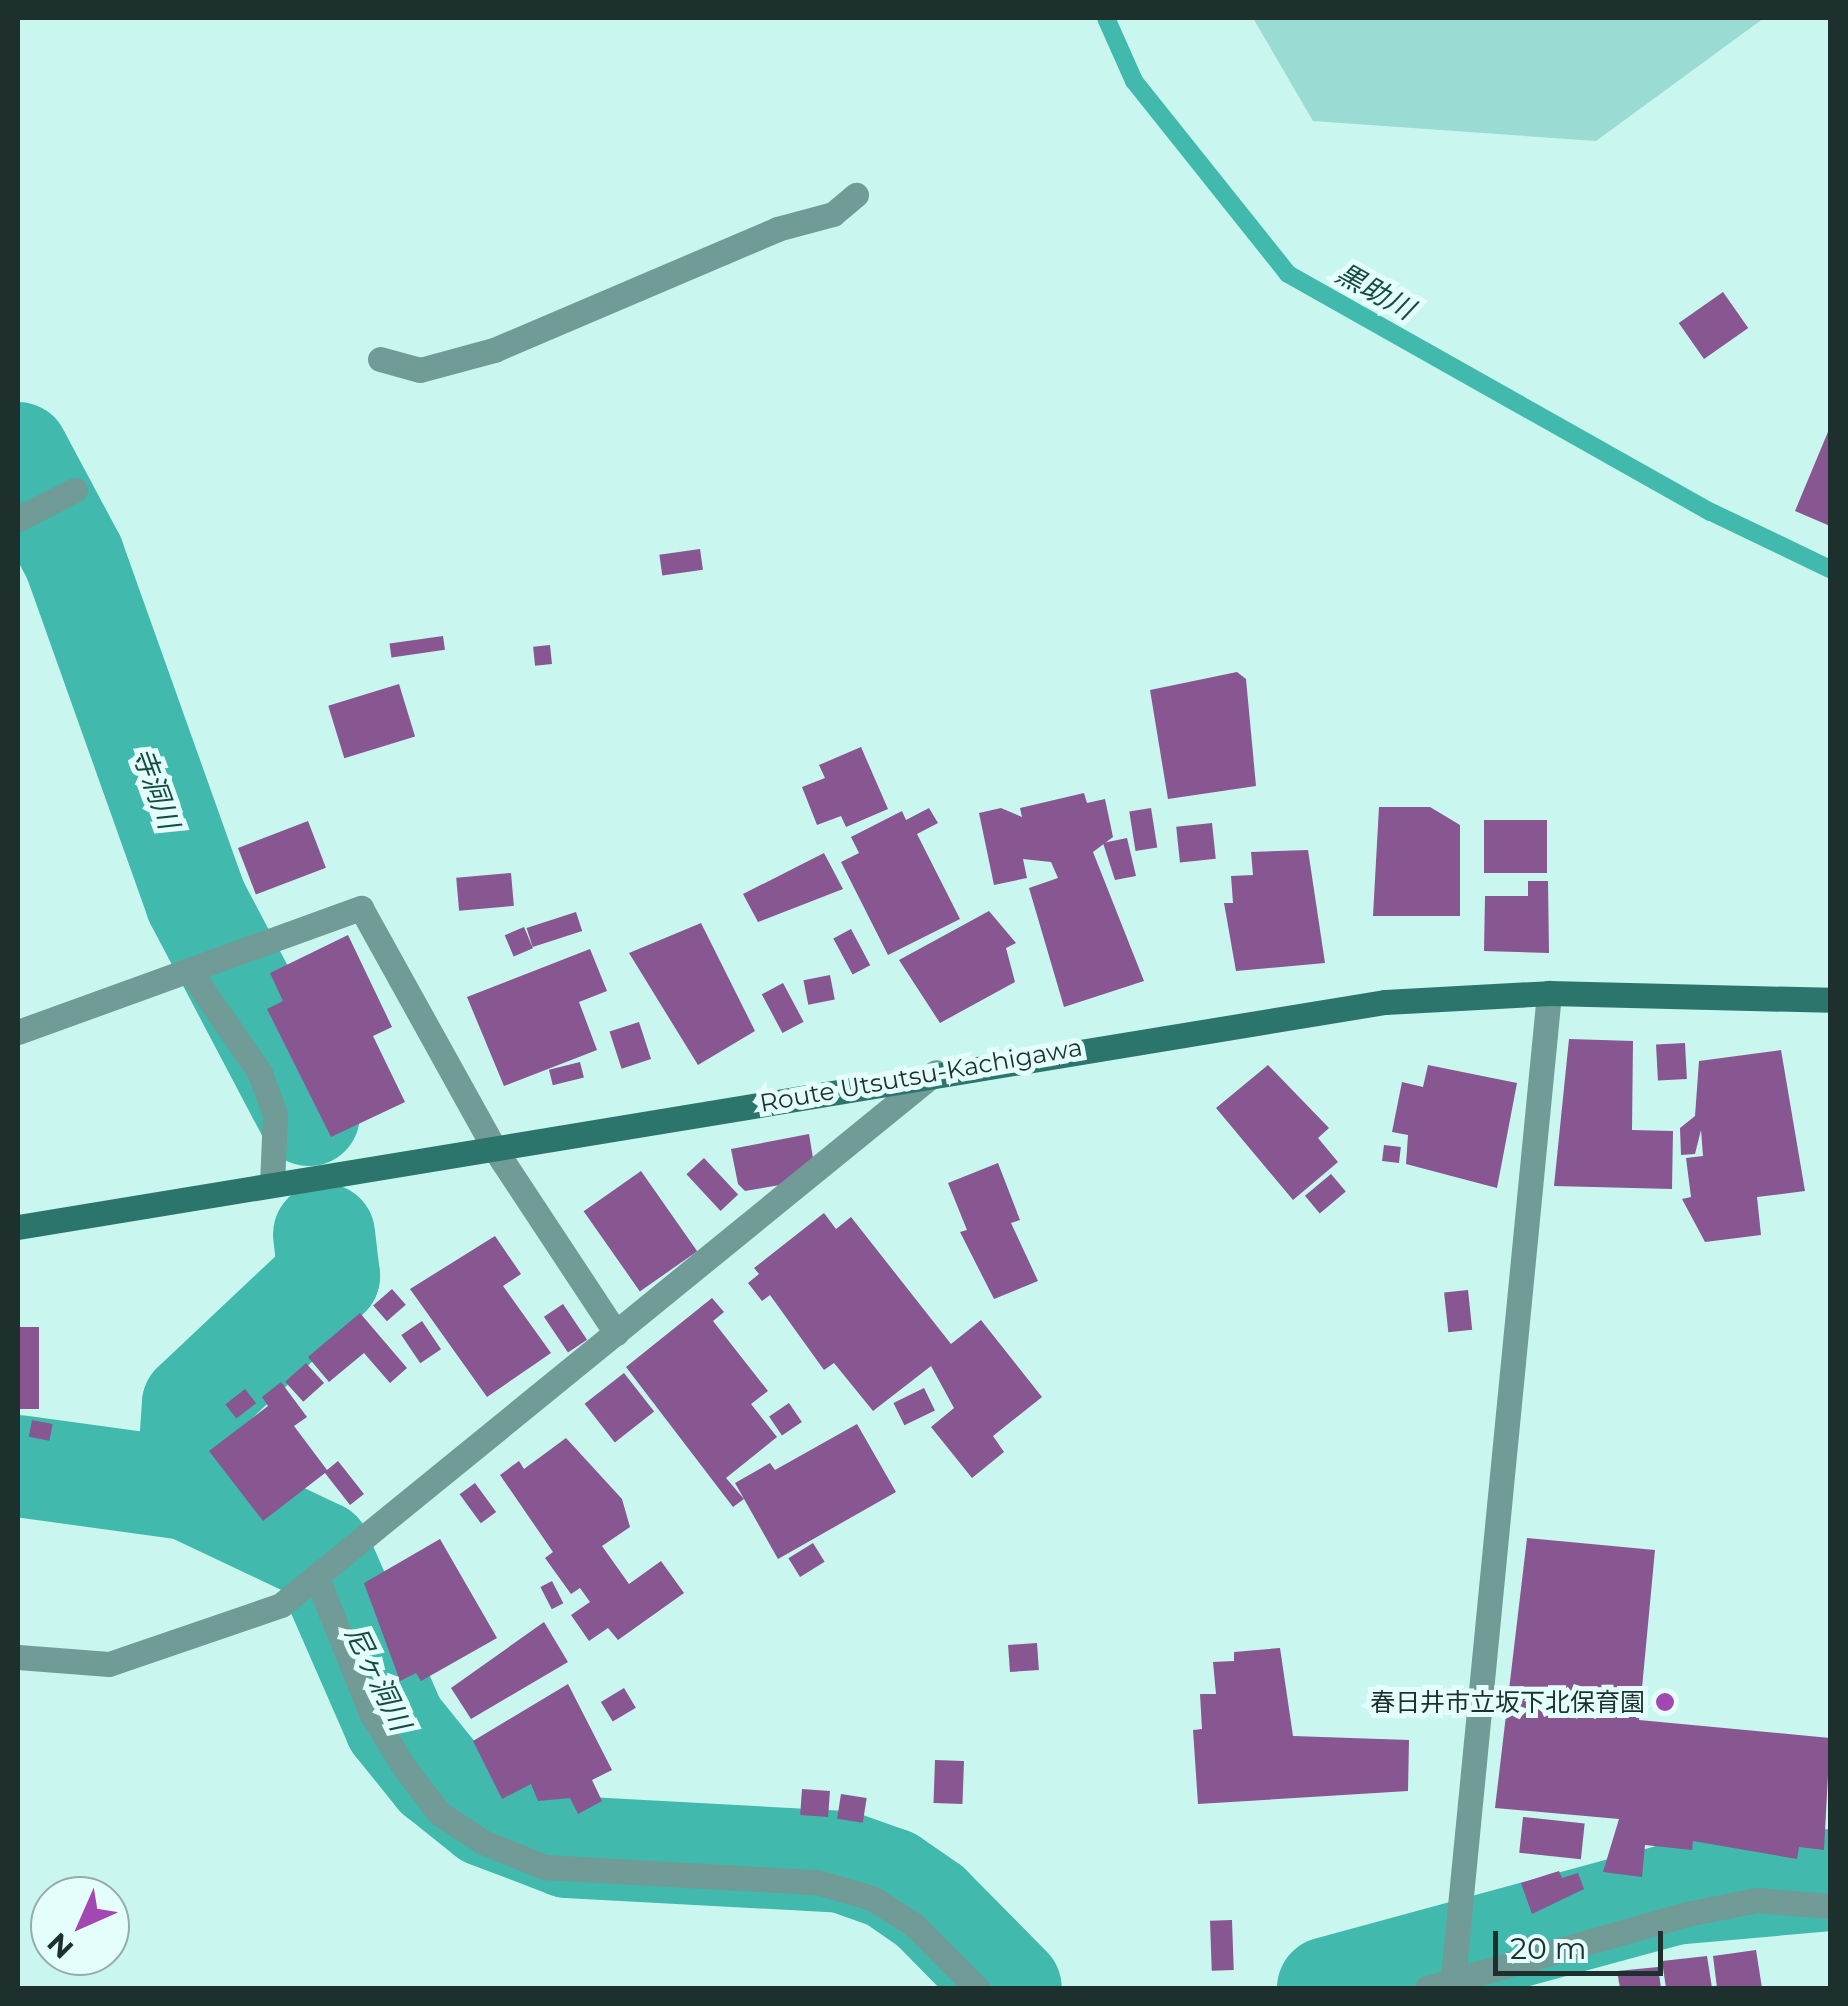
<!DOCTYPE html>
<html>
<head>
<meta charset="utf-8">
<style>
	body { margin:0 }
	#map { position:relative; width:1848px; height:2006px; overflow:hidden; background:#c9f6ef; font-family:Montserrat,"Noto Sans JP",sans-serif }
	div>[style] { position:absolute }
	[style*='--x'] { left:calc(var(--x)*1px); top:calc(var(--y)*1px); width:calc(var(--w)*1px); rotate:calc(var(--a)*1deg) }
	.green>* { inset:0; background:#9adbd3 }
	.stream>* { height:18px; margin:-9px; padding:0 9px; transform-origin:9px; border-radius:9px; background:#41b9ad }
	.river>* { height:102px; margin:-51px; padding:0 51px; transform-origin:51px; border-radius:51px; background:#41b9ad }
	.building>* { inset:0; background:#885691; transform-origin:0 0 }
	.service>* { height:25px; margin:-12.5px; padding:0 12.5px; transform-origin:12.5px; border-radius:12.5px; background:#709b96 }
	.minor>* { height:25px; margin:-12.5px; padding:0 12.5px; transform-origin:12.5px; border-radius:12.5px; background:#709b96 }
	.secondary>* { height:25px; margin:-12.5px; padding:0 12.5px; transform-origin:12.5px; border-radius:12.5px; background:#2c756d }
	.dots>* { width:28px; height:28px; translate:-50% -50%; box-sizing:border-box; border:5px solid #e4fffb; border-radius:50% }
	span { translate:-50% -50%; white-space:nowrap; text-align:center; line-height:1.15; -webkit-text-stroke:10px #e4fffb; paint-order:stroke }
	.street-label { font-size:25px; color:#1e302d }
	.poi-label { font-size:25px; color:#1e302d }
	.right { translate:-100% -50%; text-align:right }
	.water-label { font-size:28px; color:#174b46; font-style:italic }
	.frame { position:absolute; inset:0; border:20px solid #1e302d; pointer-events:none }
	.north { position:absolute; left:30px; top:1876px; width:100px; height:100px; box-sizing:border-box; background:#e4fffb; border:2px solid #95aca9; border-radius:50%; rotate:225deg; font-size:28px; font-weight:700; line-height:40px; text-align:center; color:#1e302d }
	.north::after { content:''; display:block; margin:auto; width:35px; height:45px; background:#a348b2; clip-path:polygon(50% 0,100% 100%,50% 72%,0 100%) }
	.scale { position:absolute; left:1493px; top:1931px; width:170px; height:45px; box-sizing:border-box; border:5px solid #1e302d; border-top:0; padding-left:12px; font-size:30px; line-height:35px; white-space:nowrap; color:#1e302d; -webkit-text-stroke:8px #e4fffb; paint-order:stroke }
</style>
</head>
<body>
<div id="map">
	<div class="green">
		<i style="clip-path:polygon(1253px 18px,1764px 18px,1596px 141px,1313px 121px)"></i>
	</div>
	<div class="stream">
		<i style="--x:1106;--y:18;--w:69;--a:66"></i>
		<i style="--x:1134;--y:81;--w:247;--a:51.4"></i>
		<i style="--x:1288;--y:274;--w:485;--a:29.4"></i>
		<i style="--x:1711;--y:512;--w:132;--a:25.6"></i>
	</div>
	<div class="river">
		<i style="--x:18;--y:453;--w:119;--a:61.9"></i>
		<i style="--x:74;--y:558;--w:364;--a:70.4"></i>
		<i style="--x:196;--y:901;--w:242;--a:62.2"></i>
		<i style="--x:18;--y:1466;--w:171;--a:7.8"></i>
		<i style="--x:187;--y:1489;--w:147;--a:25.3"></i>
		<i style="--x:320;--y:1552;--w:188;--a:66.4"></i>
		<i style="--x:395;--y:1724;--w:67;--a:51.1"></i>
		<i style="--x:437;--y:1776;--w:64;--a:38.7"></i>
		<i style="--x:487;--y:1816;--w:87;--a:20.9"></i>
		<i style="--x:568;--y:1847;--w:275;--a:3.1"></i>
		<i style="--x:843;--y:1862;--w:51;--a:19.5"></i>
		<i style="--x:891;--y:1879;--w:47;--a:34.7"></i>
		<i style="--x:930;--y:1906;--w:115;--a:45.4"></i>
		<i style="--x:187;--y:1489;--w:85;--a:-86"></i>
		<i style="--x:193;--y:1404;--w:187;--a:-43.3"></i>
		<i style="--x:329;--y:1276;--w:42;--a:-96.8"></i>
		<i style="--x:1328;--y:1988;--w:358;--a:-15.2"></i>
		<i style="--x:1673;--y:1894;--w:158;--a:-5.1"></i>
	</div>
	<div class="building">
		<i style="left:1723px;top:292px;width:44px;height:54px;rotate:55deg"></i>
		<i style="clip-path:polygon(1830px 427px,1830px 526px,1795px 511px)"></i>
		<i style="left:700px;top:549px;width:21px;height:41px;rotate:82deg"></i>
		<i style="left:443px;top:636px;width:14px;height:54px;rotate:82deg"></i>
		<i style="left:550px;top:645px;width:19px;height:17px;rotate:84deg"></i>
		<i style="clip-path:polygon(1237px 672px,1246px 679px,1256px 786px,1168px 799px,1150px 690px)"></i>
		<i style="left:399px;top:684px;width:55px;height:74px;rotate:73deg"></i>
		<i style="clip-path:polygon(861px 747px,888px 809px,846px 827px,841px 816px,817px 825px,802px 787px,825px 778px,819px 765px)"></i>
		<i style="clip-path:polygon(1084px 793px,1087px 803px,1105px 799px,1113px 837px,1093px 852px,1144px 981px,1064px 1007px,1029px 888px,1058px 878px,1051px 862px,1023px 859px,1027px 878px,994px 885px,979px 813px,1001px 808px,1022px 817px,1020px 808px)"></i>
		<i style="clip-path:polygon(1379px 807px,1430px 807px,1460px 825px,1460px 916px,1373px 916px)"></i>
		<i style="clip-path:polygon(929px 808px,938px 823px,917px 834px,960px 919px,888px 955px,841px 862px,859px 853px,851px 837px,902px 811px,906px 820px)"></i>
		<i style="left:1151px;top:808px;width:40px;height:22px;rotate:81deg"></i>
		<i style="left:1484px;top:820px;width:63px;height:53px"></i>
		<i style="left:308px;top:821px;width:50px;height:75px;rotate:69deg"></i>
		<i style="left:1212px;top:823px;width:36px;height:36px;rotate:84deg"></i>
		<i style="clip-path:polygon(1127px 838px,1136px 876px,1115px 880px,1103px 843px)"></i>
		<i style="clip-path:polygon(1308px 850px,1325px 963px,1236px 971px,1224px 903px,1233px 903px,1231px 876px,1253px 875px,1251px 852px)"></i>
		<i style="clip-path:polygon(824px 853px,843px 889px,758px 922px,743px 894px)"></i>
		<i style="left:511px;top:873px;width:33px;height:55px;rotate:85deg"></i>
		<i style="clip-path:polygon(1528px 881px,1548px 881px,1549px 953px,1484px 951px,1485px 896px,1528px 896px)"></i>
		<i style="clip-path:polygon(989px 911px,1016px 943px,1006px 948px,1015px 982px,940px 1023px,899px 960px)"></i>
		<i style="left:576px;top:912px;width:20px;height:52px;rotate:72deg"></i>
		<i style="clip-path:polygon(701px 923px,755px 1031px,698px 1065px,629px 953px)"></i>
		<i style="left:524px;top:927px;width:23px;height:21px;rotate:67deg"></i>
		<i style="left:851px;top:929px;width:41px;height:20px;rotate:62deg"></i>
		<i style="clip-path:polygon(348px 935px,392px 1027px,373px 1036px,405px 1102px,331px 1137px,267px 1009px,283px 1001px,270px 973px)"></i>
		<i style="clip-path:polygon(590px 949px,607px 991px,579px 1002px,597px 1050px,504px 1086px,467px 997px)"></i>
		<i style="left:830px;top:975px;width:25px;height:27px;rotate:79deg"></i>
		<i style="left:783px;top:983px;width:44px;height:24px;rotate:62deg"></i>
		<i style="left:639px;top:1022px;width:39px;height:31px;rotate:72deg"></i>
		<i style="clip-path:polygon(1569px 1039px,1633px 1041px,1632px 1130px,1673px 1131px,1672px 1189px,1554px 1186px)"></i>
		<i style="left:1685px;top:1043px;width:36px;height:29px;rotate:87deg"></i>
		<i style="clip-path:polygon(1781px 1050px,1805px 1191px,1757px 1197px,1761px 1235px,1705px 1242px,1682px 1199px,1691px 1197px,1686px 1158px,1703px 1156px,1701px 1130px,1695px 1154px,1681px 1155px,1680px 1128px,1695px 1116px,1699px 1061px)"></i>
		<i style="left:580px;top:1062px;width:16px;height:32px;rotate:76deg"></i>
		<i style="clip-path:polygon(1268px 1065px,1329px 1128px,1318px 1138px,1338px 1162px,1293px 1200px,1216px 1108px)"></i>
		<i style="clip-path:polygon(1428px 1065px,1517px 1083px,1497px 1188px,1406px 1164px,1408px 1135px,1392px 1132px,1402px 1082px,1423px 1087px)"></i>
		<i style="clip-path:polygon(809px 1134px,813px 1158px,780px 1185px,745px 1191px,738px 1184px,731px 1149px)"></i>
		<i style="left:1384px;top:1145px;width:17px;height:16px;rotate:7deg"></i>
		<i style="left:704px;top:1158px;width:50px;height:24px;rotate:47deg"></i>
		<i style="clip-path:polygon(998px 1163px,1020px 1220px,1011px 1223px,1038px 1281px,994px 1299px,960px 1232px,967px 1230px,948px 1183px)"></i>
		<i style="left:641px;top:1171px;width:98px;height:70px;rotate:55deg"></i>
		<i style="left:1331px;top:1174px;width:23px;height:34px;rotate:50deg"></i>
		<i style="clip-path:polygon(824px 1213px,836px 1229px,851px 1217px,951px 1344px,981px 1320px,1042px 1397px,993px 1436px,1004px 1452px,972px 1478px,931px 1427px,954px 1408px,931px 1366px,873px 1411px,834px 1363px,824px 1370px,770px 1295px,762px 1301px,748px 1283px,759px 1274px,754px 1268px)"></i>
		<i style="clip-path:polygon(495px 1236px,521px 1274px,503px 1286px,551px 1353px,487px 1397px,410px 1289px)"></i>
		<i style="left:392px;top:1289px;width:21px;height:25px;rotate:49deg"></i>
		<i style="left:1468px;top:1290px;width:40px;height:24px;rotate:84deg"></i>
		<i style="clip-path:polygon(712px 1298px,724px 1312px,713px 1321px,768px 1391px,751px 1404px,777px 1437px,726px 1478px,744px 1499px,733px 1507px,626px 1367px)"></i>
		<i style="left:563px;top:1304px;width:43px;height:23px;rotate:56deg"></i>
		<i style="clip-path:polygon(360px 1313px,407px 1368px,390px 1383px,364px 1353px,329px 1382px,308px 1357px)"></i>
		<i style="left:422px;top:1321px;width:34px;height:25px;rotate:56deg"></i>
		<i style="left:18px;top:1327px;width:21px;height:82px"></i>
		<i style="left:306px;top:1363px;width:27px;height:28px;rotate:48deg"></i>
		<i style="left:624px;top:1373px;width:49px;height:50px;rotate:52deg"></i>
		<i style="clip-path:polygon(281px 1382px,307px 1417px,294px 1426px,327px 1470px,338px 1461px,364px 1494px,350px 1505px,325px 1473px,263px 1521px,209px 1451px,268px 1406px,262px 1397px)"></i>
		<i style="left:924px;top:1388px;width:25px;height:34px;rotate:64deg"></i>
		<i style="left:245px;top:1389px;width:18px;height:25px;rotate:52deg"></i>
		<i style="left:789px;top:1403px;width:23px;height:24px;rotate:56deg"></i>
		<i style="left:32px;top:1420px;width:21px;height:17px;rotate:11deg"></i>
		<i style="clip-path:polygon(857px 1424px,896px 1492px,778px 1559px,735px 1483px,770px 1463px,775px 1470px)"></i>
		<i style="clip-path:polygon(566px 1438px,622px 1499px,630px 1527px,602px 1546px,629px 1584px,661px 1561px,684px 1593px,618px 1640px,608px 1628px,589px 1641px,571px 1615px,590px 1602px,580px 1588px,571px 1594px,545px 1558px,553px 1552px,500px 1475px,519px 1461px,524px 1469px)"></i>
		<i style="left:475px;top:1483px;width:36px;height:19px;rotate:54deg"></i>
		<i style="clip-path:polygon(1527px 1538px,1655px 1550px,1639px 1720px,1830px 1738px,1824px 1850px,1799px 1847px,1797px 1859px,1693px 1841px,1692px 1850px,1645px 1845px,1642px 1877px,1603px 1872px,1619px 1819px,1495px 1808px)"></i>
		<i style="clip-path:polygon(440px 1539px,497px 1638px,421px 1681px,416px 1673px,400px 1681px,364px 1583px)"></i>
		<i style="left:813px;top:1543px;width:22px;height:29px;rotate:58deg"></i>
		<i style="left:552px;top:1581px;width:25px;height:13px;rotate:63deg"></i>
		<i style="clip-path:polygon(544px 1622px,568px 1662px,471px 1719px,451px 1688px)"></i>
		<i style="left:1037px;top:1643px;width:27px;height:29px;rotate:86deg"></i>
		<i style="clip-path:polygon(1280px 1648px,1293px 1736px,1409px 1740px,1408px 1791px,1198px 1804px,1193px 1730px,1202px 1729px,1200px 1694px,1216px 1694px,1213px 1662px,1234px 1661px,1234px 1652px)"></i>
		<i style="clip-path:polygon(568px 1684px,612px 1770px,592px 1780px,602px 1801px,578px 1814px,570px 1798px,538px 1801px,531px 1784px,502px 1799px,473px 1741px)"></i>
		<i style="left:624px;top:1688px;width:23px;height:27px;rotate:59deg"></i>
		<i style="left:935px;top:1760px;width:29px;height:43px;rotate:2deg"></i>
		<i style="left:802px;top:1789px;width:28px;height:26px;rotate:4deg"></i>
		<i style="left:841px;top:1794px;width:26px;height:25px;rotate:9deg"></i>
		<i style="left:1523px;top:1817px;width:62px;height:36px;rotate:6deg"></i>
		<i style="clip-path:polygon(1559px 1871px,1562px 1878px,1578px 1873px,1584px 1889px,1532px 1914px,1521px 1883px)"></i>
		<i style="left:1232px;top:1920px;width:50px;height:22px;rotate:88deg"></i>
		<i style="clip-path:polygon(1756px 1950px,1762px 1988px,1717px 1988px,1713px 1956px)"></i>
		<i style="clip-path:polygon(1707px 1956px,1712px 1988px,1666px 1988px,1662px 1961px)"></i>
		<i style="clip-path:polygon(1658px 1967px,1661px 1988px,1620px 1988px,1617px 1971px)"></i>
	</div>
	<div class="service">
		<i style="--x:380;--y:359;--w:41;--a:15.4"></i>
		<i style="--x:420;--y:370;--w:77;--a:-15.1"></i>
		<i style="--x:494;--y:350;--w:308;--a:-23.1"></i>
		<i style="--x:777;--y:229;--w:58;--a:-15"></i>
		<i style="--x:833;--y:214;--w:30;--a:-40"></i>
	</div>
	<div class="minor">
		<i style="--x:18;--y:519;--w:64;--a:-27"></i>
		<i style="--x:189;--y:970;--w:125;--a:55.4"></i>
		<i style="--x:260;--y:1073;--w:45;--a:70.3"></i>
		<i style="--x:275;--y:1115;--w:70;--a:92.5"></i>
		<i style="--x:18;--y:1032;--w:365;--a:-19.9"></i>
		<i style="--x:361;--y:908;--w:274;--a:61"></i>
		<i style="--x:494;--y:1148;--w:222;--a:56.6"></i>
		<i style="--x:316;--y:1576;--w:150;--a:68.1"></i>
		<i style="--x:372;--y:1715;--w:61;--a:58.4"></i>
		<i style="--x:404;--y:1767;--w:58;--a:52.7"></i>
		<i style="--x:439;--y:1813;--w:53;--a:33.4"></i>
		<i style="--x:483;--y:1842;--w:67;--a:22"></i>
		<i style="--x:545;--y:1867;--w:272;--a:3.2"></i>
		<i style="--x:817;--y:1882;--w:57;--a:16.2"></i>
		<i style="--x:872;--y:1898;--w:49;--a:32.4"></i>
		<i style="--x:913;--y:1924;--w:91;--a:45"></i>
		<i style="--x:18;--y:1657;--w:91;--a:4.4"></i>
		<i style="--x:109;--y:1664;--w:182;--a:-18.9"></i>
		<i style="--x:281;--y:1605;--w:844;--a:-39.14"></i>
		<i style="--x:1427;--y:1988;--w:270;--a:-15.9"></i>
		<i style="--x:1687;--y:1914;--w:71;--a:-11.3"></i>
		<i style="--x:1757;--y:1900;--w:73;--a:4.7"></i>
		<i style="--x:1452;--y:1988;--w:1000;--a:-84.43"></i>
	</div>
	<div class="secondary">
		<i style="--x:18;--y:1227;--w:1385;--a:-9.35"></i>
		<i style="--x:1385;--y:1002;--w:164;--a:-3.1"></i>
		<i style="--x:1549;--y:993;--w:281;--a:1.4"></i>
	</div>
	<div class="dots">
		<i style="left:1665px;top:1702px;background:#a348b2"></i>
	</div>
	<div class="street-label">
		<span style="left:921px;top:1075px;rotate:-10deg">Route Utsutsu-Kachigawa</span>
	</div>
	<div class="poi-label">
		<span class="right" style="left:1645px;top:1702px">春日井市立坂下北保育園</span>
	</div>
	<div class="water-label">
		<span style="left:1375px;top:291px;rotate:29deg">黒助川</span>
		<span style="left:156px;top:788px;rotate:70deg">寺洞川</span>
		<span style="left:378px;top:1678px;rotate:64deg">尼ヶ洞川</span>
	</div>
	<div class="frame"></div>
	<div class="north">N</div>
	<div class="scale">20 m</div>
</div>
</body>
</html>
